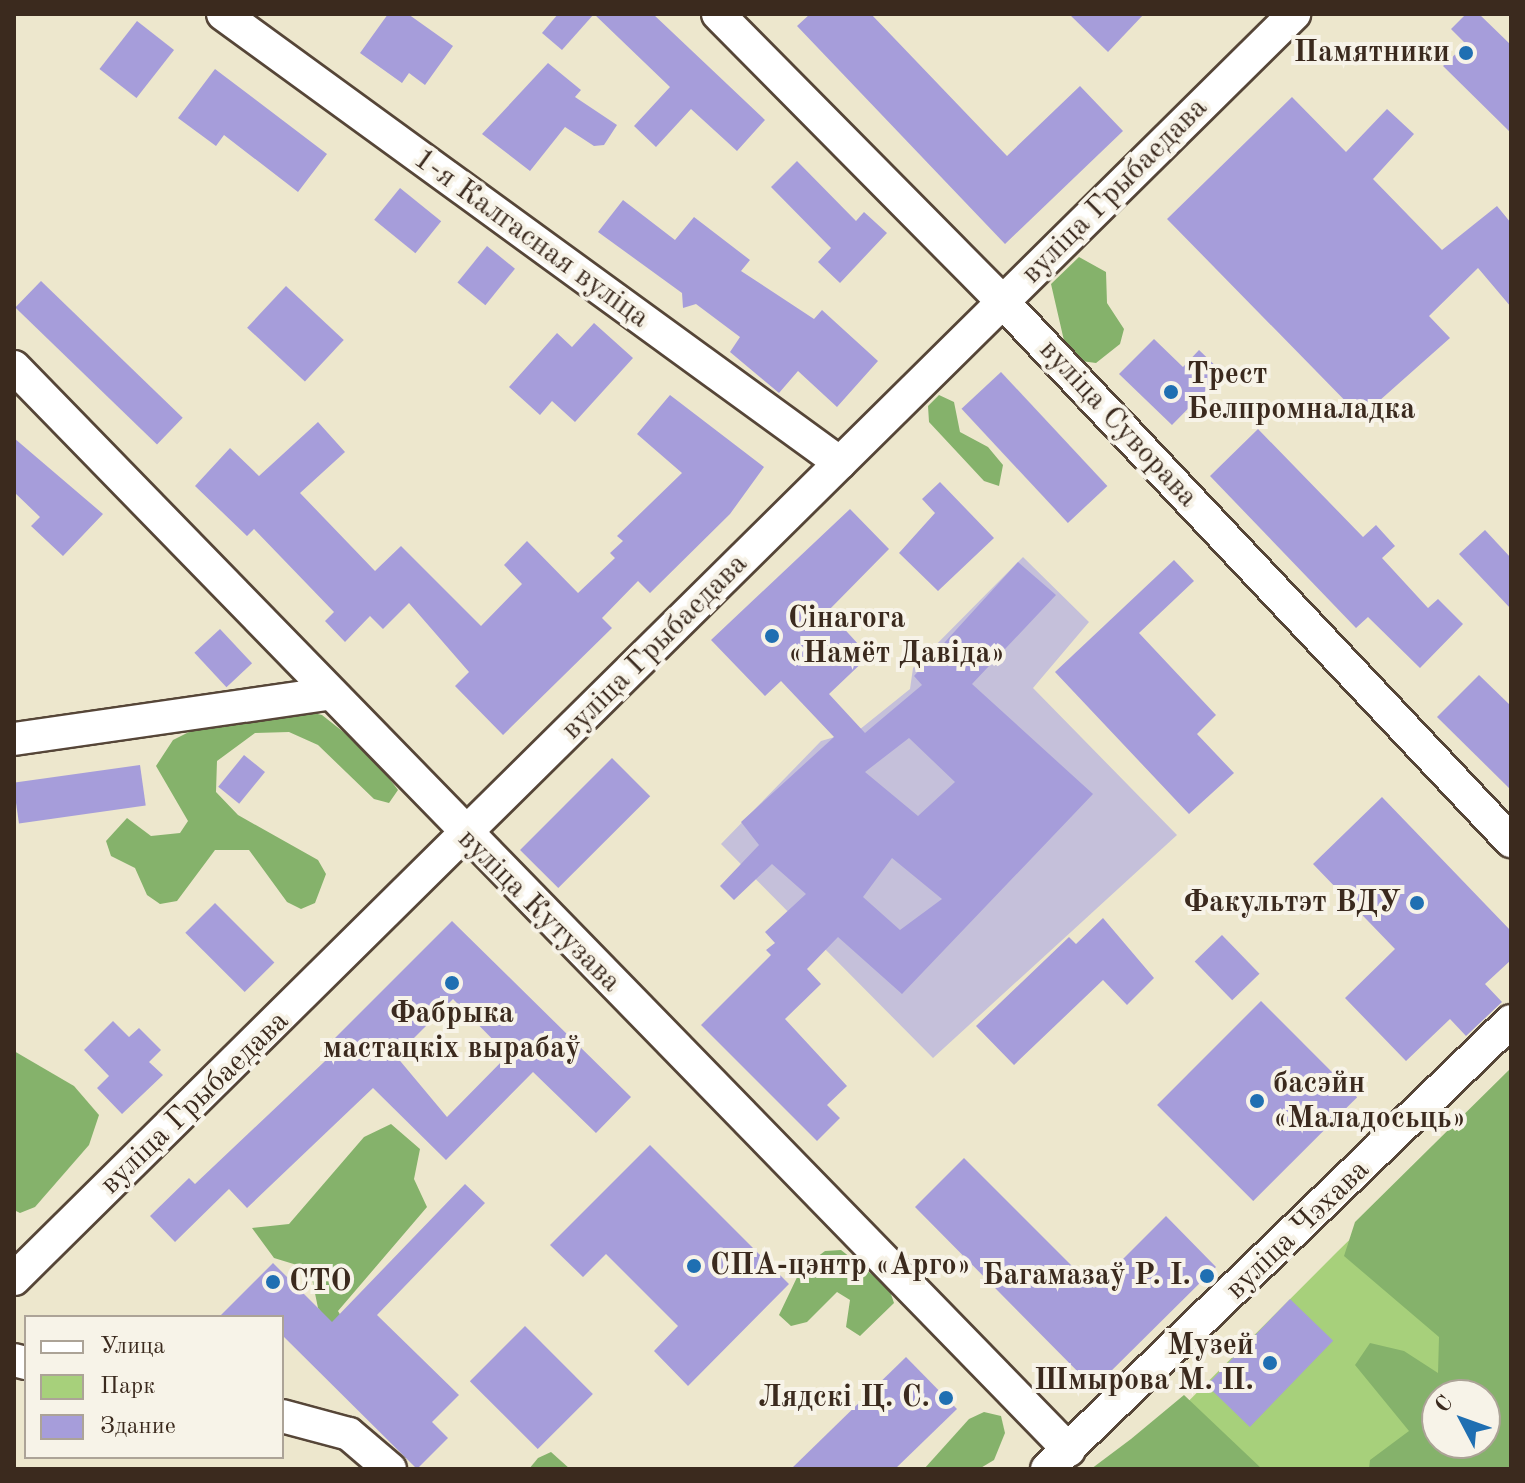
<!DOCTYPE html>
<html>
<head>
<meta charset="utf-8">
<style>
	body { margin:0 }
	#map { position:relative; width:1525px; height:1483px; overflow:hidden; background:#ede7cd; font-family:"Old Standard TT",serif }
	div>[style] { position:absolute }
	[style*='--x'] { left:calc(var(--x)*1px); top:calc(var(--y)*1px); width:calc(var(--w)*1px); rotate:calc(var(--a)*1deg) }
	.industrial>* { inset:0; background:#c5c0da }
	.green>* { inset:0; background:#a7d07b }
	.forest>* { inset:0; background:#85b26b }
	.building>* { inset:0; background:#a69dda; transform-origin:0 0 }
	.roads { filter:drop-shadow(2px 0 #564638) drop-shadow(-2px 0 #564638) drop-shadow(0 2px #564638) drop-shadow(0 -2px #564638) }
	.minor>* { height:32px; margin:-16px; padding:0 16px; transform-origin:16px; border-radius:16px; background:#fff }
	.dots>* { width:22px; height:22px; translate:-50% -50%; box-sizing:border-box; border:4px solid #f7f3e8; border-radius:50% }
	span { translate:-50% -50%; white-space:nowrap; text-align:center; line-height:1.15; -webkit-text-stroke:8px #f7f3e8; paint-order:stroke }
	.poi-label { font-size:30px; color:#3b2a1e; font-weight:700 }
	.right { translate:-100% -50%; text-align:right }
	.left { translate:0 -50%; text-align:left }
	.street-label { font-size:30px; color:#3b2a1e }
	.frame { position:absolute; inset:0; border:16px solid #3b2a1e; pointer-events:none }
	.legend { position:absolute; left:24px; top:1315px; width:260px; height:144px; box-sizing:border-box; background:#f7f3e8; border:2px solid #aca397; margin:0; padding:10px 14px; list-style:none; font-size:24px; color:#3b2a1e }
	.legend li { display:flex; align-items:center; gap:16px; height:40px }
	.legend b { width:40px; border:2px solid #aca397 }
	.north { position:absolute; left:1421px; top:1379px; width:80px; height:80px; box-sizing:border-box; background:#f7f3e8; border:2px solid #aca397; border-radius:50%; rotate:311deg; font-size:22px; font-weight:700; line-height:32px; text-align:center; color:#3b2a1e }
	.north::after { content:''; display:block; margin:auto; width:28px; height:36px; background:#1f6fb2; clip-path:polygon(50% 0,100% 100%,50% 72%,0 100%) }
</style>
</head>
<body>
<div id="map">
	<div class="industrial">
		<i style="clip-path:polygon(1023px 557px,1089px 622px,1033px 688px,1177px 835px,933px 1058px,721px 844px,821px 741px,859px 730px,910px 689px,913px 668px)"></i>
	</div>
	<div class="green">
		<i style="clip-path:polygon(evenodd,1511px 1083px,1511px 1469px,1121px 1469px,1338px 1251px,1511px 1083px,1437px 1395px,1485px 1395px,1485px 1443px,1437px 1443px,1437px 1395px)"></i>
	</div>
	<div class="forest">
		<i style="clip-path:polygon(1079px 257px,1106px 272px,1107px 303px,1124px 329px,1120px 344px,1096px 363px,1081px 361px,1065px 345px,1051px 284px)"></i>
		<i style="clip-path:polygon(939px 395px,954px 402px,960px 432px,988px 447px,1003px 465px,999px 486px,984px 481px,929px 422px,928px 406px)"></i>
		<i style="clip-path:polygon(292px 708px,322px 715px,370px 753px,398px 790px,389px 803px,374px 799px,318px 745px,289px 732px,255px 733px,217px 761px,216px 792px,238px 815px,318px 860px,326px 874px,315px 903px,301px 909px,287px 902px,249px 850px,215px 850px,177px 901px,160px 904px,147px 895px,135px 868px,111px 856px,106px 841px,127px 818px,151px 836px,180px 833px,188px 821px,156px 766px,173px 740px,201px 726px)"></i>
		<i style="clip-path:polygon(14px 1051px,74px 1086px,99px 1115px,89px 1145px,35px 1207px,20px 1213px,14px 1210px)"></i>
		<i style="clip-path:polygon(evenodd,1511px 1068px,1511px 1469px,1369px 1469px,1370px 1460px,1409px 1431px,1355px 1365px,1370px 1343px,1404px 1351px,1438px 1373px,1439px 1337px,1344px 1256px,1355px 1222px,1511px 1068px,1485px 1395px,1485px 1443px,1437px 1443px,1437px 1395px,1485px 1395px)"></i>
		<i style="clip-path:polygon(391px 1124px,420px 1149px,414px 1179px,427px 1207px,338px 1311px,386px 1393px,318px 1308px,310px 1269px,274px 1258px,252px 1228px,289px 1224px,364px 1137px)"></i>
		<i style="clip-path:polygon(841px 1250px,889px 1288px,894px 1303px,860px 1336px,846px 1327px,850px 1300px,837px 1292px,807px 1322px,791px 1326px,779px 1315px,801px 1269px,825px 1251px)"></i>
		<i style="clip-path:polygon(1184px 1395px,1262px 1469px,1091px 1469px,1131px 1439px)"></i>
		<i style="clip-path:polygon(984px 1412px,1001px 1416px,1005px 1433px,994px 1460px,979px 1469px,924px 1469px,969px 1419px)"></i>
		<i style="clip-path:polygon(551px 1452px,570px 1469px,529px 1469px,538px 1458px)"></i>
	</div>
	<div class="building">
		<i style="clip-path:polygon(388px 14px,408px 14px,453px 46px,425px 85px,409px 73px,402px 83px,360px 53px)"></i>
		<i style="clip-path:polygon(558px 14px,594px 14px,562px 50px,542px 33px)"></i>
		<i style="clip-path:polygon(594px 14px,653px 14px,765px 120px,737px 151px,691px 109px,656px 147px,634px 126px,670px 87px)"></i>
		<i style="clip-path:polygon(810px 14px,871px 14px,1007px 156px,1080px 86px,1123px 131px,1005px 244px,797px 26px)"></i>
		<i style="clip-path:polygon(1069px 14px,1144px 14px,1108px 52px)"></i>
		<i style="clip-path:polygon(1466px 14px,1479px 14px,1511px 45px,1511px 133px,1443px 66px,1466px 44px,1451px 29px)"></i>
		<i style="left:137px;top:21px;width:47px;height:61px;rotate:38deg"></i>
		<i style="clip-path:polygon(548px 63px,581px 90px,575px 97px,617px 125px,604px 145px,594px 146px,565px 127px,530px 171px,482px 134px)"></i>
		<i style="clip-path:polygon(215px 69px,327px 154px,298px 192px,224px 135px,216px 146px,178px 118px)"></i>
		<i style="clip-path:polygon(1292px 97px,1346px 152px,1387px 109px,1414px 134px,1373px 179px,1442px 250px,1497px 206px,1511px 223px,1511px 307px,1478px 268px,1429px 316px,1450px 338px,1361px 417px,1167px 219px)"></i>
		<i style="clip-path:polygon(797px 161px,856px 221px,864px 212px,887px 233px,840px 283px,818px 262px,831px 248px,771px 187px)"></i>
		<i style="left:400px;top:188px;width:53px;height:41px;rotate:39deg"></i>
		<i style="clip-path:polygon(623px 200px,675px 240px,694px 217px,750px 260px,741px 271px,814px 319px,822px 310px,878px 361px,837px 407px,798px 371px,779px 393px,730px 352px,740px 337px,696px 304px,683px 308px,682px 293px,598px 232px)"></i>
		<i style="left:487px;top:246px;width:36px;height:47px;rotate:39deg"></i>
		<i style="left:41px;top:281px;width:197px;height:37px;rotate:44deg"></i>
		<i style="left:286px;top:286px;width:79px;height:57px;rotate:43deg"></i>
		<i style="clip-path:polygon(594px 323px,633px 358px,575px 422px,552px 401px,540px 415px,509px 387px,557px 333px,572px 347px)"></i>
		<i style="clip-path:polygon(1154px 339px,1183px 367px,1199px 350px,1223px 373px,1172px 425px,1119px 374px)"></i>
		<i style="left:1001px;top:372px;width:156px;height:54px;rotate:47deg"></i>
		<i style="clip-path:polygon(670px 395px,764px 467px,730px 514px,650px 593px,638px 581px,602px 618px,612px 628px,503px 735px,455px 686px,469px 672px,409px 603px,383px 629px,370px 616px,345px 642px,325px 621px,334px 612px,254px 529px,247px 536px,195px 486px,230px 448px,259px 476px,318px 422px,345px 452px,300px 493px,375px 571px,401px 546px,481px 626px,522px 584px,504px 565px,527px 541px,578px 593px,615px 558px,610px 553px,623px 541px,617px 536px,682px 473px,637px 434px)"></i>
		<i style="clip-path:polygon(1258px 429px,1363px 537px,1376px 525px,1395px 546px,1382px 558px,1428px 608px,1438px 599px,1463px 624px,1420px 668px,1368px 617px,1356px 628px,1210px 476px)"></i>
		<i style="clip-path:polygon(14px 438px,103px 514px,63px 556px,31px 526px,40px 517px,14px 492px)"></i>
		<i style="clip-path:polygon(940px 482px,994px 538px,938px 591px,899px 553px,935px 513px,922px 499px)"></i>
		<i style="clip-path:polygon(evenodd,850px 509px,889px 549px,828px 611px,869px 656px,829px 694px,865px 733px,922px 685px,914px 676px,1018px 562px,1056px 595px,972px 684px,1093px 794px,902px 994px,838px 937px,807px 969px,821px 984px,785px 1019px,847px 1086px,827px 1105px,840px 1118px,817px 1141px,701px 1025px,771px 955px,766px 950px,775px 943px,765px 932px,806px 894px,772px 864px,734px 900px,720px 886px,759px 845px,741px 822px,834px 737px,781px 681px,765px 696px,711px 640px,850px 509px,909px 738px,955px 782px,918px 816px,865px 772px,909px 738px,850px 509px,892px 858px,942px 899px,900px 930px,863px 897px,892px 858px)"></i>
		<i style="clip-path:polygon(1485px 530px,1511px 558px,1511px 609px,1459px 554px)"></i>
		<i style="clip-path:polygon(1174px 560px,1194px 581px,1139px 633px,1216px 715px,1197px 734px,1234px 773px,1189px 814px,1055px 672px)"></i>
		<i style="left:220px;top:629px;width:47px;height:35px;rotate:47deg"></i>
		<i style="clip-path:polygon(1479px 675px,1511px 706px,1511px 790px,1437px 717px)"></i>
		<i style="left:244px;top:755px;width:27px;height:41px;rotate:39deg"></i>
		<i style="left:612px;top:758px;width:54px;height:130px;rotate:45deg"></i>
		<i style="left:140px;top:765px;width:41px;height:128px;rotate:82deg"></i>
		<i style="clip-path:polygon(1382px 797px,1511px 931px,1511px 960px,1485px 984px,1502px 1002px,1466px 1036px,1450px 1019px,1406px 1061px,1345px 998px,1395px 949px,1313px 864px)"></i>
		<i style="left:215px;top:903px;width:84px;height:42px;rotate:45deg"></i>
		<i style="clip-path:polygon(1103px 918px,1154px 978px,1127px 1005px,1103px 980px,1014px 1065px,976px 1026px,1069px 937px,1076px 944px)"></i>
		<i style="clip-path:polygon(evenodd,452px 921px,631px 1097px,596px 1133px,533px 1072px,446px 1160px,373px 1088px,247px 1208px,229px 1189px,175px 1242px,150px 1216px,189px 1178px,195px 1184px,342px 1045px,335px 1038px,452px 921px,453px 999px,508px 1055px,447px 1117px,396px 1056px,453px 999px)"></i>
		<i style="left:1222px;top:935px;width:54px;height:38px;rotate:46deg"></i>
		<i style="left:1261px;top:1001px;width:136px;height:147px;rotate:45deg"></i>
		<i style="clip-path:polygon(113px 1021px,129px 1037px,139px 1028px,161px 1050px,149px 1062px,163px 1075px,122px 1114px,97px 1088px,109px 1076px,84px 1050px)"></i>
		<i style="clip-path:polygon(650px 1145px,789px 1284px,688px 1386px,654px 1351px,678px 1326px,606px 1254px,583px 1277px,550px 1245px)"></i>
		<i style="clip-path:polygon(964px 1158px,1094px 1288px,1166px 1216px,1216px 1267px,1094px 1388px,915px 1207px)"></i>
		<i style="clip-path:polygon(465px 1184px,485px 1203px,377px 1315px,459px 1395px,432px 1422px,448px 1438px,417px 1469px,282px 1335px,282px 1317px,219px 1317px,273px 1263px,332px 1322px)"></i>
		<i style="left:1290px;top:1299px;width:60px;height:120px;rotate:44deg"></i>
		<i style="left:525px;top:1326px;width:96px;height:78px;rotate:45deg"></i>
		<i style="clip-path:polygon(906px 1357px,957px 1409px,895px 1469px,791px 1469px)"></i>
	</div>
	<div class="roads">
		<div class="minor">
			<i style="--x:223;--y:14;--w:763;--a:36.04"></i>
			<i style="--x:718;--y:14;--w:405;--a:45.3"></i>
			<i style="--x:1003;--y:302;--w:741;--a:46.7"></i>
			<i style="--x:14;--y:367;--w:1512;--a:45.75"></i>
			<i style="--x:14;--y:739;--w:316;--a:-8.2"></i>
			<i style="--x:14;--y:1279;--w:1800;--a:-44.66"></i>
			<i style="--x:14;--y:1360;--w:12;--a:14"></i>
			<i style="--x:282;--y:1416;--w:69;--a:15"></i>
			<i style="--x:349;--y:1434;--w:54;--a:40.5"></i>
			<i style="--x:1047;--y:1469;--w:645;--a:-43.99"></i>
		</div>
	</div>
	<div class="dots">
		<i style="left:1466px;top:53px;background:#1f6fb2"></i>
		<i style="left:1171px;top:392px;background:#1f6fb2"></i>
		<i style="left:772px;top:636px;background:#1f6fb2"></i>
		<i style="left:1417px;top:903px;background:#1f6fb2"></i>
		<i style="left:452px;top:983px;background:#1f6fb2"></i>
		<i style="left:1257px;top:1101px;background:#1f6fb2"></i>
		<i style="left:694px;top:1266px;background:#1f6fb2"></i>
		<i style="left:1207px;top:1276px;background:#1f6fb2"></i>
		<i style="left:273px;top:1282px;background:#1f6fb2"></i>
		<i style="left:1270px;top:1363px;background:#1f6fb2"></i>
		<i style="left:946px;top:1398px;background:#1f6fb2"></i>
	</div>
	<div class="poi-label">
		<span class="right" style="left:1450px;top:53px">Памятники</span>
		<span class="left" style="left:1187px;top:392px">Трест<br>Белпромналадка</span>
		<span class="left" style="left:788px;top:636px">Сінагога<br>«Намёт Давіда»</span>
		<span class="right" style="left:1401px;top:903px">Факультэт ВДУ</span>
		<span style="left:452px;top:1031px">Фабрыка<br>мастацкіх вырабаў</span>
		<span class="left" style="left:1273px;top:1101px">басэйн<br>«Маладосьць»</span>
		<span class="left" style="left:710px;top:1266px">СПА-цэнтр «Арго»</span>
		<span class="right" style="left:1191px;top:1276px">Багамазаў Р. І.</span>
		<span class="left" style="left:289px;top:1282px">СТО</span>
		<span class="right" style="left:1254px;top:1363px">Музей<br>Шмырова М. П.</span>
		<span class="right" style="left:930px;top:1398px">Лядскі Ц. С.</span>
	</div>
	<div class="street-label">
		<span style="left:1115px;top:191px;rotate:-45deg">вуліца Грыбаедава</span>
		<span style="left:531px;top:239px;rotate:36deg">1-я Калгасная вуліца</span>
		<span style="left:1118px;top:424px;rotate:47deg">вуліца Суворава</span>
		<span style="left:655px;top:647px;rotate:-45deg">вуліца Грыбаедава</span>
		<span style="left:539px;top:911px;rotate:45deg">вуліца Кутузава</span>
		<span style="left:195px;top:1103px;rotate:-44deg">вуліца Грыбаедава</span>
		<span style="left:1298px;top:1230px;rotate:-44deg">вуліца Чэхава</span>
	</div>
	<div class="frame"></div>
	<ul class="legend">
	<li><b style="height:10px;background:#fff"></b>Улица</li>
	<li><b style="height:22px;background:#a7d07b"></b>Парк</li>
	<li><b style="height:22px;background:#a69dda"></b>Здание</li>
	</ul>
	<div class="north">С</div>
</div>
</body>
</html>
